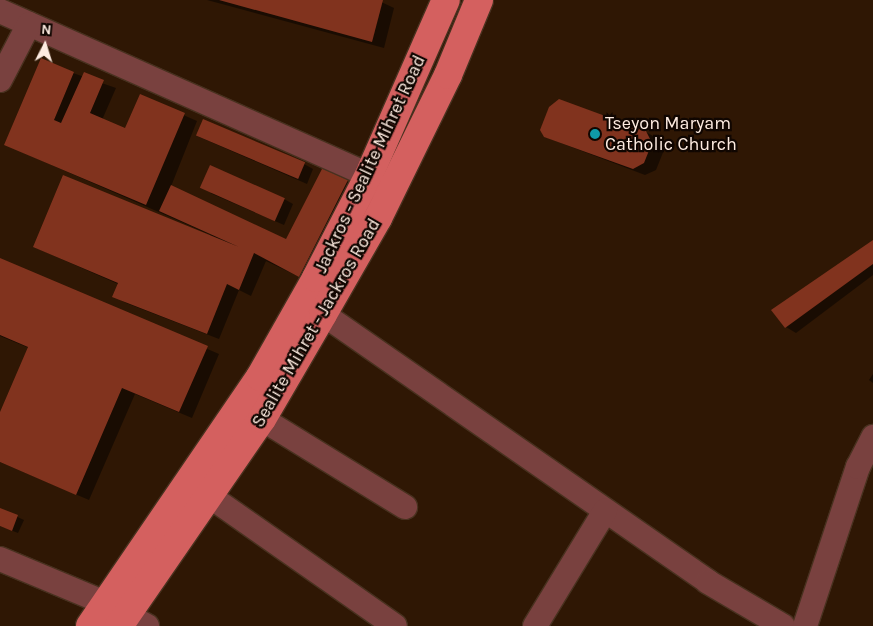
<!DOCTYPE html>
<html>
<head>
<meta charset="utf-8">
<style>
	body { margin:0 }
	#map { position:relative; width:873px; height:626px; overflow:hidden; background:#2f1704; font-family:Karla,sans-serif }
	div>[style] { position:absolute }
	[style*='--x'] { left:calc(var(--x)*1px); top:calc(var(--y)*1px); width:calc(var(--w)*1px); rotate:calc(var(--a)*1deg) }
	.shadow>* { inset:0; background:#0007 }
	.building>* { inset:0; background:#81331e; transform-origin:0 0 }
	.roads { filter:drop-shadow(1px 0 #48311f) drop-shadow(-1px 0 #48311f) drop-shadow(0 1px #48311f) drop-shadow(0 -1px #48311f) }
	.minor>* { height:24px; margin:-12px; padding:0 12px; transform-origin:12px; border-radius:12px; background:#79413f }
	.major>* { height:28px; margin:-14px; padding:0 14px; transform-origin:14px; border-radius:14px; background:#d4605f }
	.dots>* { width:14px; height:14px; translate:-50% -50%; box-sizing:border-box; border:2px solid #100601; border-radius:50% }
	span { translate:-50% -50%; white-space:nowrap; text-align:center; line-height:1.15; -webkit-text-stroke:4.5px #100601; paint-order:stroke }
	.poi-label { font-size:18px; color:#feece1 }
	.left { translate:0 -50%; text-align:left }
	.street-label { font-size:18px; color:#feece1 }
	.north { position:absolute; left:20px; top:20px; width:50px; height:50px; -webkit-text-stroke:4px #100601; paint-order:stroke; rotate:5deg; font-size:14px; font-weight:700; line-height:20px; text-align:center; color:#feece1 }
	.north::after { content:''; display:block; margin:auto; width:18px; height:22px; background:#feece1; clip-path:polygon(50% 0,100% 100%,50% 72%,0 100%) }
</style>
</head>
<body>
<div id="map">
	<div class="shadow">
		<i style="clip-path:polygon(207px 0,377px 0,394px 8px,384px 48px)"></i>
		<i style="clip-path:polygon(73px 73px,116px 88px,102px 120px,126px 130px,140px 96px,197px 121px,168px 194px,286px 240px,323px 169px,357px 187px,308px 281px,266px 261px,251px 296px,239px 290px,219px 339px,126px 303px,114px 296px,118px 284px,34px 247px,211px 235px,6px 145px)"></i>
		<i style="clip-path:polygon(646px 132px,658px 139px,664px 150px,656px 170px,645px 175px,545px 137px)"></i>
		<i style="clip-path:polygon(197px 136px,304px 164px,313px 169px,307px 184px)"></i>
		<i style="clip-path:polygon(210px 193px,284px 199px,293px 204px,284px 225px)"></i>
		<i style="clip-path:polygon(873px 241px,873px 275px,796px 333px,786px 327px,773px 310px)"></i>
		<i style="clip-path:polygon(0 259px,219px 354px,192px 418px,135px 394px,89px 500px,0 462px,0 415px,29px 348px,0 336px)"></i>
		<i style="clip-path:polygon(873px 374px,873px 383px,869px 380px)"></i>
		<i style="clip-path:polygon(0 509px,24px 520px,18px 533px,0 526px)"></i>
	</div>
	<div class="building">
		<i style="clip-path:polygon(219px 0,383px 0,372px 42px)"></i>
		<i style="clip-path:polygon(41px 58px,74px 72px,54px 120px,61px 123px,84px 72px,104px 80px,90px 113px,125px 128px,140px 94px,185px 113px,146px 205px,4px 145px)"></i>
		<i style="clip-path:polygon(559px 99px,646px 131px,652px 143px,644px 163px,633px 169px,544px 137px,540px 130px,549px 107px)"></i>
		<i style="left:203px;top:119px;width:111px;height:18px;rotate:23deg"></i>
		<i style="left:210px;top:165px;width:82px;height:25px;rotate:24deg"></i>
		<i style="clip-path:polygon(323px 167px,348px 180px,299px 277px,254px 253px,239px 290px,227px 284px,207px 334px,112px 297px,118px 283px,33px 247px,63px 175px,239px 247px,159px 211px,171px 185px,286px 239px)"></i>
		<i style="clip-path:polygon(873px 240px,873px 264px,785px 328px,771px 310px)"></i>
		<i style="clip-path:polygon(0 258px,208px 346px,179px 412px,122px 388px,76px 495px,0 462px,0 412px,28px 347px,0 335px)"></i>
		<i style="clip-path:polygon(0 508px,18px 515px,12px 531px,0 526px)"></i>
	</div>
	<div class="roads">
		<div class="minor">
			<i style="--x:0;--y:11;--w:404;--a:24"></i>
			<i style="--x:0;--y:80;--w:63;--a:-62.6"></i>
			<i style="--x:323;--y:314;--w:469;--a:34.8"></i>
			<i style="--x:708;--y:582;--w:87;--a:30.4"></i>
			<i style="--x:262;--y:419;--w:168;--a:31.6"></i>
			<i style="--x:208;--y:495;--w:228;--a:35"></i>
			<i style="--x:0;--y:559;--w:114;--a:22.7"></i>
			<i style="--x:105;--y:603;--w:48;--a:28.7"></i>
			<i style="--x:535;--y:626;--w:135;--a:-58.7"></i>
			<i style="--x:805;--y:626;--w:168;--a:-71.6"></i>
			<i style="--x:858;--y:467;--w:34;--a:-63"></i>
		</div>
		<div class="major">
			<i style="--x:90;--y:626;--w:301;--a:-55.7"></i>
			<i style="--x:260;--y:377;--w:114;--a:-60.5"></i>
			<i style="--x:316;--y:278;--w:116;--a:-62.8"></i>
			<i style="--x:369;--y:175;--w:191;--a:-66.3"></i>
			<i style="--x:119;--y:626;--w:252;--a:-55.4"></i>
			<i style="--x:262;--y:419;--w:121;--a:-59.8"></i>
			<i style="--x:323;--y:314;--w:111;--a:-60.2"></i>
			<i style="--x:378;--y:218;--w:159;--a:-63.9"></i>
			<i style="--x:448;--y:75;--w:81;--a:-67.5"></i>
		</div>
	</div>
	<div class="dots">
		<i style="left:595px;top:134px;background:#0f9aa8"></i>
	</div>
	<div class="poi-label">
		<span class="left" style="left:605px;top:134px">Tseyon Maryam<br>Catholic Church</span>
	</div>
	<div class="street-label">
		<span style="left:370px;top:164px;rotate:-65deg">Jackros - Sealite Mihret Road</span>
		<span style="left:316px;top:323px;rotate:-60deg">Sealite Mihret - Jackros Road</span>
	</div>
	<div class="north">N</div>
</div>
</body>
</html>
